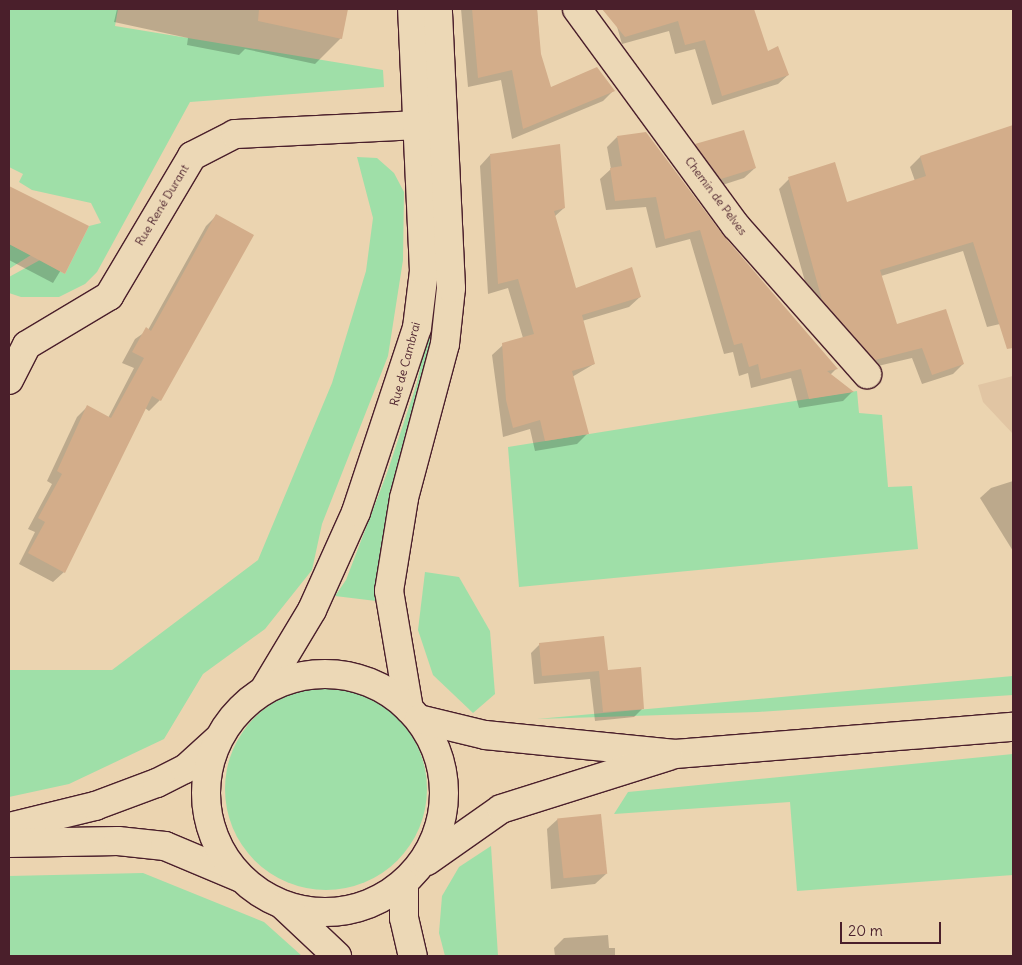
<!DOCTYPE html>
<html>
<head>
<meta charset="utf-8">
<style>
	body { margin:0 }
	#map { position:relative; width:1022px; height:965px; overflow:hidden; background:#ebd4b0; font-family:Delius,sans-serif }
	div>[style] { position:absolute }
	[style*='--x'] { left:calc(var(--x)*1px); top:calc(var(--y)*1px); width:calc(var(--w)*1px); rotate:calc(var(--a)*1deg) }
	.built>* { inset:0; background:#e1c5a3 }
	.green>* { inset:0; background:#9fdfa8 }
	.round { border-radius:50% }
	.shadow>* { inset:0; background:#0003 }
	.building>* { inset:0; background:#d3ad8a; transform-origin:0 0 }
	.roads { filter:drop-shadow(1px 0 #4a1f2b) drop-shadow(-1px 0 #4a1f2b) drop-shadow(0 1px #4a1f2b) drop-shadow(0 -1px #4a1f2b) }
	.minor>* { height:28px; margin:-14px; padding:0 14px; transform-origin:14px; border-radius:14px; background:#ecd8b6 }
	.secondary>* { height:28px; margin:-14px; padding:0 14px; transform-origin:14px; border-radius:14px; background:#ecd8b6 }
	.primary>* { height:28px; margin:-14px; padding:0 14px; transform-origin:14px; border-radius:14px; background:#ecd8b6 }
	.primary>.ring { margin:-14px; padding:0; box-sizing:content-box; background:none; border:28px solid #ecd8b6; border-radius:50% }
	span { translate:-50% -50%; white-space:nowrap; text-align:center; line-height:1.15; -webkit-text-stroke:4px #ecd8b6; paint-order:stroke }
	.street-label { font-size:12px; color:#4a1f2b }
	.frame { position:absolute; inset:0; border:10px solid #4a1f2b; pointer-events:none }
	.scale { position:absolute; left:840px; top:922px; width:101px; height:22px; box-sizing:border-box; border:2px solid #4a1f2b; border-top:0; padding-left:6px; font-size:15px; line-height:18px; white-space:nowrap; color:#4a1f2b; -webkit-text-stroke:4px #ecd8b6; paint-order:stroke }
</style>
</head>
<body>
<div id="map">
	<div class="built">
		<i style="clip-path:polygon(1013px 376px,1013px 434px,983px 402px,978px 385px)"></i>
	</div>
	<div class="green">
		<i style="clip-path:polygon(9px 9px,118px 9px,115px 26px,383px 70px,384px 87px,190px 102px,97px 272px,85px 284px,59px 297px,21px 297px,9px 293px,9px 277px,40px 260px,65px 274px,89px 226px,101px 223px,91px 203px,32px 190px,19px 182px,23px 174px,9px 167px)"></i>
		<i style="clip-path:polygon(437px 132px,437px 320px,376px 601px,335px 596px,346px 580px,387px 473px,417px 383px,430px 320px)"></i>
		<i style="clip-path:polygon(357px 157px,377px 158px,394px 173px,404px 192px,403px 260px,388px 356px,322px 524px,312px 570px,265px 629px,203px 674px,164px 739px,69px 784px,9px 797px,9px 670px,112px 670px,258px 560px,332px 383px,366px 271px,373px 218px)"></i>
		<i style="clip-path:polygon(9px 244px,31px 255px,9px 269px)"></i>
		<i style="clip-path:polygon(857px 391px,859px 413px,882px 415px,888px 487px,912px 486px,918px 549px,519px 587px,508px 447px)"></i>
		<i style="clip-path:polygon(425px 572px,459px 577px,490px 631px,495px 694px,473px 713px,433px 675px,418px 630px)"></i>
		<i style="clip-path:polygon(1013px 676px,1013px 695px,758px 712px,537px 719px)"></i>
		<i class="round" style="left:225px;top:688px;width:202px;height:202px"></i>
		<i style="clip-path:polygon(1013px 754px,1013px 875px,797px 891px,790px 802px,614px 814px,628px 792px)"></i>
		<i style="clip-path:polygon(491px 846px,498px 956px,445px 956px,439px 933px,442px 896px,459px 867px)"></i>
		<i style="clip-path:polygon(143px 873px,264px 922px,302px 956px,9px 956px,9px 876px)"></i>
	</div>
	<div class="shadow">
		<i style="clip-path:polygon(117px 9px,347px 9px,341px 38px,315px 64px,245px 49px,239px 55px,187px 45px,188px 38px,114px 22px)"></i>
		<i style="clip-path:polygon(461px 9px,537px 9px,540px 54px,550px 89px,614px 90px,603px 101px,512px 139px,501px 80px,468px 87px)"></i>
		<i style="clip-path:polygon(612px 9px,753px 9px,767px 52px,788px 75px,778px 84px,712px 105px,695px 49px,675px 54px,669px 31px,622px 44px)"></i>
		<i style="clip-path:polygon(1013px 127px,1013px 321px,987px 327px,963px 251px,881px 276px,896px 326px,963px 364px,953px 374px,922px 384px,912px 358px,865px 369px,813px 310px,779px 189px,789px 179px,846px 203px,915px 181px,910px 167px,920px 157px)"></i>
		<i style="clip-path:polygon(617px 137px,722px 236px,836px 369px,830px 375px,852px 392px,843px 401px,799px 408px,791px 378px,751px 388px,748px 373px,739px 376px,733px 352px,724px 354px,690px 239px,656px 248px,646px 207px,606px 210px,600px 179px,611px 169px,607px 147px)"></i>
		<i style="clip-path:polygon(696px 145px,755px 168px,744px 178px,710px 189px,686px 155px)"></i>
		<i style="clip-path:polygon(490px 155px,564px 208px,554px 217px,575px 289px,640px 297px,629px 307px,582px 321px,594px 364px,572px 377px,587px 434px,577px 444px,535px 451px,530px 429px,503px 437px,492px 355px,503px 345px,523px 338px,508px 288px,488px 294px,480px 166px)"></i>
		<i style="clip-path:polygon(9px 188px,87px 227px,53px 283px,9px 260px)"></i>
		<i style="clip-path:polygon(216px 216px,160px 400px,149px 411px,145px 408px,64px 572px,53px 582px,19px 564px,35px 532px,28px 529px,52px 484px,47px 481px,77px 417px,87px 407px,108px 418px,134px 368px,122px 363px,135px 339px,148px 330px,206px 226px)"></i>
		<i style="clip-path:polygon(1013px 481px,1013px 551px,980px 498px,991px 488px)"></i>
		<i style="clip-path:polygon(540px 644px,607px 671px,643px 708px,634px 717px,595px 721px,590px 679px,534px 684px,531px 653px)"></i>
		<i style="clip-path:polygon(558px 819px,606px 874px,595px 884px,551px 889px,547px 829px)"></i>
		<i style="clip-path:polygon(608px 935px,609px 948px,615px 948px,615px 956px,555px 956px,554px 948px,564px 938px)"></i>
	</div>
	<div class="building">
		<i style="clip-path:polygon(259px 9px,348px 9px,342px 39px,258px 21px)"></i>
		<i style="clip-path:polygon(472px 9px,537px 9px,541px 54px,551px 87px,597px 67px,615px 91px,523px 129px,512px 70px,478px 78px)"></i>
		<i style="clip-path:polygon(602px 9px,754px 9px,768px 51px,778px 46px,789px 75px,722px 96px,705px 40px,685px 45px,678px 21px,625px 37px)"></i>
		<i style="clip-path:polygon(1013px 125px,1013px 348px,1007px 349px,973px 242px,880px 270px,897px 324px,946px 309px,964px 364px,932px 375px,922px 348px,875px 360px,822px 300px,788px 177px,835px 162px,847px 202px,926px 176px,920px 156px)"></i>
		<i style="clip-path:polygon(744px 130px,756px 168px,721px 179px,695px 144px)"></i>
		<i style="clip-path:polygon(646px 132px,723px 235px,838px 369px,827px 371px,854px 392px,809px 399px,801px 369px,761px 379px,758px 364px,749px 367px,742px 343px,734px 345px,700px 230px,665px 239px,656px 197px,615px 201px,610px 168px,622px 166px,617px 136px)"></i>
		<i style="clip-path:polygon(560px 144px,565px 208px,554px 211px,576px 288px,632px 267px,641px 297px,582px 315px,595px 364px,572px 371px,589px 434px,545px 441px,540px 420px,513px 428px,506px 400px,502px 343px,534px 334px,518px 279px,498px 284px,490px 154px)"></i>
		<i style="clip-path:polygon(9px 186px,89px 226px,65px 274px,9px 244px)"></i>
		<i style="clip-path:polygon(216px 214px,254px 235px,161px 401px,152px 396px,65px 573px,28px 553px,45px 522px,38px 518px,62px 474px,57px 471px,87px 405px,111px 418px,144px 358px,132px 352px,146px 327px,151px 331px)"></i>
		<i style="clip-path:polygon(604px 636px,608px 670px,641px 667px,644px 709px,603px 712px,599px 671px,542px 676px,539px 643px)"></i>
		<i style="left:601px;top:814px;width:60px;height:44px;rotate:84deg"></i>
	</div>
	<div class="roads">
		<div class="minor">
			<i style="--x:577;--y:9;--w:269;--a:53.8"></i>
			<i style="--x:736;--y:226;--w:198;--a:48.5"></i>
			<i style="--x:9;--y:380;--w:39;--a:-63"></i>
			<i style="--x:27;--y:345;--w:96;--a:-30.9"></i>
			<i style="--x:109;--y:296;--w:163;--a:-59.3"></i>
			<i style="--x:192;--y:156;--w:48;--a:-27.1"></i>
			<i style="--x:235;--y:134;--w:185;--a:-2.8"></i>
			<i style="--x:9;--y:827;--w:89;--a:-13.7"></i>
			<i style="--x:95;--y:806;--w:66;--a:-20.4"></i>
			<i style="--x:157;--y:783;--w:31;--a:-27"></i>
			<i style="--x:185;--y:769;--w:43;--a:-42.2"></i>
			<i style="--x:9;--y:843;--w:109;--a:-1.1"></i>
			<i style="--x:118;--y:841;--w:47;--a:6.1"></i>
			<i style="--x:165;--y:846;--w:82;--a:22.8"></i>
		</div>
		<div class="secondary">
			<i style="--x:264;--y:690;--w:93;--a:-59"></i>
			<i style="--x:312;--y:610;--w:107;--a:-65.8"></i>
			<i style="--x:356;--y:512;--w:194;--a:-71.7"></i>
			<i style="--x:417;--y:328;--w:57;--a:-83"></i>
			<i style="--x:424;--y:271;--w:262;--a:-92.6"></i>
			<i style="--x:409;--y:709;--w:120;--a:-99.6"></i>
			<i style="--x:389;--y:591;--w:94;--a:-80.8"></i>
			<i style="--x:404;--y:498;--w:159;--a:-75.1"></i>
			<i style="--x:445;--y:344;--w:56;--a:-83.9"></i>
			<i style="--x:451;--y:288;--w:279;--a:-92.7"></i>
		</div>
		<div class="primary">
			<i class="ring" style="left:206px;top:674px;width:210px;height:210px"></i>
			<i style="--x:419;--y:719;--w:68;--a:13.6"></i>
			<i style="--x:485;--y:735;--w:191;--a:5.7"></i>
			<i style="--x:675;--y:754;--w:339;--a:-4.6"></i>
			<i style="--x:427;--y:861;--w:90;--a:-35.1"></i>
			<i style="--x:501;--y:809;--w:176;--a:-17.5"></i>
			<i style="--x:404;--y:883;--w:35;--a:90"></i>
			<i style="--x:404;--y:918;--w:39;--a:77"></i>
			<i style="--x:284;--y:906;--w:73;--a:43.3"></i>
		</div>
	</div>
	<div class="street-label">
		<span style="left:716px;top:196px;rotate:53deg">Chemin de Pelves</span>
		<span style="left:162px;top:205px;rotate:-59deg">Rue René Durant</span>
		<span style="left:405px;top:364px;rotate:-75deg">Rue de Cambrai</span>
	</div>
	<div class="frame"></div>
	<div class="scale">20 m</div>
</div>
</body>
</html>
